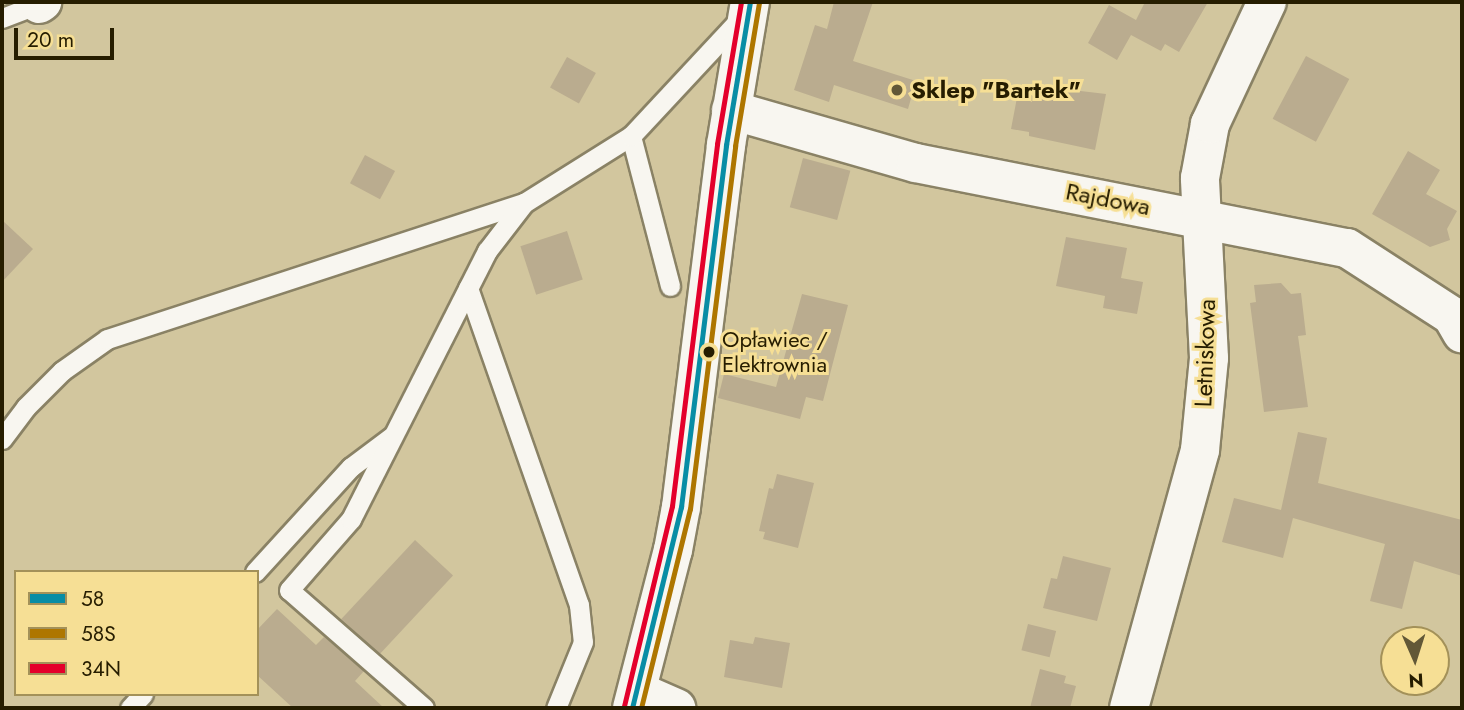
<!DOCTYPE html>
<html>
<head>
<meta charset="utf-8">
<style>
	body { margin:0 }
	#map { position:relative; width:1464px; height:710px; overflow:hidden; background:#d2c69e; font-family:Jost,sans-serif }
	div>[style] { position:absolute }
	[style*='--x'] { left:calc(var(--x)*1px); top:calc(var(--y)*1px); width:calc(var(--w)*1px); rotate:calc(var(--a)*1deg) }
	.building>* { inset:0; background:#baac8f; transform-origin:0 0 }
	.roads { filter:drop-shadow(2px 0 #8a8265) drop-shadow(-2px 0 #8a8265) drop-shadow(0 2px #8a8265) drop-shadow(0 -2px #8a8265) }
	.lane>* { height:19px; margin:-9.5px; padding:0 9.5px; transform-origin:9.5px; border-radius:9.5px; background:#f8f6f0 }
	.street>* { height:38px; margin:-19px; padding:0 19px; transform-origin:19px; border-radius:19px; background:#f8f6f0 }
	.secondary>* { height:38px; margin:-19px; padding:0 19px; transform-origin:19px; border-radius:19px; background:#f8f6f0 }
	.bus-1>* { height:5px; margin:-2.5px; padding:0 2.5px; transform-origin:2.5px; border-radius:2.5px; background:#088da5 }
	.bus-2>* { height:5px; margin:-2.5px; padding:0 2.5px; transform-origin:2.5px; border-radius:2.5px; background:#ae7600 }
	.bus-3>* { height:5px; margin:-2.5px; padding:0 2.5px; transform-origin:2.5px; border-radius:2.5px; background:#e4002b }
	.dots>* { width:19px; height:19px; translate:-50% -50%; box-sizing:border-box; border:4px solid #f6df95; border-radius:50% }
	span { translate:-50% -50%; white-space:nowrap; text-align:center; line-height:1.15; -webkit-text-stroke:6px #f6df95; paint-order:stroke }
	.bus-label { font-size:22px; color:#261d00 }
	.left { translate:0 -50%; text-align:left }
	.poi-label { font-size:24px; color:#261d00; font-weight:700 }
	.street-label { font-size:24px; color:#261d00 }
	.frame { position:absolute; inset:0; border:4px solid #261d00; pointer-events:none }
	.legend { position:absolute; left:14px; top:570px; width:245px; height:126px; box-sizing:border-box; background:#f6df95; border:2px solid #a39159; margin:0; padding:9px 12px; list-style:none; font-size:21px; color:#261d00 }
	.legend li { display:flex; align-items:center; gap:14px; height:35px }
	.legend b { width:35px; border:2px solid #a39159 }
	.north { position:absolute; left:1380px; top:626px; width:70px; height:70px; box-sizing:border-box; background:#f6df95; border:2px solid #a39159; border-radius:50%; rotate:177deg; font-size:19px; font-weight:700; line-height:28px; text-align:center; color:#261d00 }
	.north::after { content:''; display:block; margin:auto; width:24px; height:32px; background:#625837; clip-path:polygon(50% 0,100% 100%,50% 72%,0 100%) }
	.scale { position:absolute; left:14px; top:28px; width:100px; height:32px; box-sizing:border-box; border:4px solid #261d00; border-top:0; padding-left:9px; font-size:21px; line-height:24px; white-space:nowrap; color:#261d00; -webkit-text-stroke:5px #f6df95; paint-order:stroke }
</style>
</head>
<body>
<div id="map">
	<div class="building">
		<i style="clip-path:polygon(834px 2px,873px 2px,853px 61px,916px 81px,908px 109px,834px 85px,829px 102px,794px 90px,815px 25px,827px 29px)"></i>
		<i style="clip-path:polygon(1145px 2px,1208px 2px,1179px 52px,1165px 44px,1161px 51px,1131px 35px,1117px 60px,1088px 43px,1109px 5px,1136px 20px)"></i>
		<i style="left:1306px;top:56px;width:49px;height:71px;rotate:28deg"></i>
		<i style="left:567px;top:57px;width:33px;height:35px;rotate:29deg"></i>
		<i style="clip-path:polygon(1038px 86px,1106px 94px,1095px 150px,1029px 136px,1029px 132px,1011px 129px,1019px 87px,1037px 90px)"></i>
		<i style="clip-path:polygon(1408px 151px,1440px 170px,1426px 194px,1457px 211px,1447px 229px,1450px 240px,1430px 247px,1372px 214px)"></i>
		<i style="left:365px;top:155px;width:34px;height:32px;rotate:28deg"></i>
		<i style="left:803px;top:158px;width:49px;height:51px;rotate:15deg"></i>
		<i style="clip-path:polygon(2px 220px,33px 249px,2px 282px)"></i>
		<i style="left:567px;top:231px;width:51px;height:49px;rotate:72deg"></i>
		<i style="clip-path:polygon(1066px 237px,1127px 248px,1121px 278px,1143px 282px,1137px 314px,1103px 308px,1105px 296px,1056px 286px)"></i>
		<i style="clip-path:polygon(1281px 283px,1291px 294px,1301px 293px,1306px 335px,1298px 336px,1308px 407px,1264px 412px,1250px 303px,1256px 302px,1254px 285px)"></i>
		<i style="clip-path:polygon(802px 294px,848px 305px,823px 401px,806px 397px,800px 419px,718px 398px,724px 374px,776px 387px)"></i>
		<i style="clip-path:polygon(1298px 432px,1327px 438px,1318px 483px,1462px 520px,1462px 576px,1414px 561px,1402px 609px,1370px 601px,1385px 544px,1293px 518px,1283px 558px,1222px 542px,1234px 498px,1281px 510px)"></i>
		<i style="clip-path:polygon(777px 474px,814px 483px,798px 548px,763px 539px,765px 532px,759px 531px,769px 488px,773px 489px)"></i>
		<i style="left:415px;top:540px;width:52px;height:108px;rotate:43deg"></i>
		<i style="clip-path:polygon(1063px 556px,1111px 568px,1097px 621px,1043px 608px,1051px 578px,1057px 579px)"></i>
		<i style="clip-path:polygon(277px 609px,316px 645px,324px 637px,364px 671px,355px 681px,384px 708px,293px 708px,257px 675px,257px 630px)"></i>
		<i style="left:1028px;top:624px;width:29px;height:27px;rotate:14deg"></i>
		<i style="clip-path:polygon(755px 637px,790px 643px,782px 688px,724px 677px,730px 640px,753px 644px)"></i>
		<i style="clip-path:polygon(1040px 669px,1066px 676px,1064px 683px,1076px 686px,1070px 708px,1030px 708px)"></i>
	</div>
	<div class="roads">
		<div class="lane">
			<i style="--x:2;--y:18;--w:40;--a:-21"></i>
			<i style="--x:631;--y:136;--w:155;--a:75.4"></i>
			<i style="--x:468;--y:288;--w:336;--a:70.7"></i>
			<i style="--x:579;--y:605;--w:37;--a:84"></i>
			<i style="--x:583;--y:642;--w:71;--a:112.2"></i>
			<i style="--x:2;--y:439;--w:40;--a:-53"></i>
			<i style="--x:26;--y:407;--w:51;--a:-45"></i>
			<i style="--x:62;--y:371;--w:55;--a:-35.4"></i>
			<i style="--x:107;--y:339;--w:439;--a:-18.1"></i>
			<i style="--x:255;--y:572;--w:142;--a:-47.6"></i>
			<i style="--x:351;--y:467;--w:50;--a:-36.9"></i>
			<i style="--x:130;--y:708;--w:19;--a:-47"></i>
			<i style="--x:424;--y:708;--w:179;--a:-138.8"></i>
			<i style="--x:289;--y:590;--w:94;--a:-48.9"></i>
			<i style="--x:351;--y:519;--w:301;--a:-63.1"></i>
			<i style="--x:487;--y:251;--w:61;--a:-52.4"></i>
			<i style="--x:524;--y:203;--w:126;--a:-32.1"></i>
			<i style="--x:631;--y:136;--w:163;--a:-47"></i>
		</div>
		<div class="street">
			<i style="--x:39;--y:4;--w:4;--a:-34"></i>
			<i style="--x:731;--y:110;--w:192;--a:16"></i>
			<i style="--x:916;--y:163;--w:439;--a:11.2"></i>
			<i style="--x:1347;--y:248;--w:125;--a:32.9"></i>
			<i style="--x:1452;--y:316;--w:20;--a:60"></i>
			<i style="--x:637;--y:691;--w:43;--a:23.6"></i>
			<i style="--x:1129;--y:708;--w:268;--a:-74.6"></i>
			<i style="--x:1200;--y:450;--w:92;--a:-84.4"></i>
			<i style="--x:1209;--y:358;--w:180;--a:-92.9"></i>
			<i style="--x:1200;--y:178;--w:55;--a:-79.5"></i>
			<i style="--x:1210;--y:124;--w:135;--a:-65"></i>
		</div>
		<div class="secondary">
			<i style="--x:632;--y:708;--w:163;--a:-75.5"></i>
			<i style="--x:673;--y:550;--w:44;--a:-79.5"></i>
			<i style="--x:681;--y:507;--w:365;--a:-82.9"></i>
			<i style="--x:726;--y:145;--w:145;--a:-80.5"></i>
		</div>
	</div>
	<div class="bus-1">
		<i style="--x:632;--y:708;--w:207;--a:-76.3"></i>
		<i style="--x:681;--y:507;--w:365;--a:-82.9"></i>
		<i style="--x:726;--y:145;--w:145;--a:-80.5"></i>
	</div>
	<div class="bus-2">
		<i style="--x:641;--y:708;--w:205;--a:-76.2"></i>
		<i style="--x:690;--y:509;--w:366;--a:-82.9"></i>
		<i style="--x:735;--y:146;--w:145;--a:-80.5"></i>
	</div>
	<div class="bus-3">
		<i style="--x:624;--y:706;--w:206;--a:-76.5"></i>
		<i style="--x:672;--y:506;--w:365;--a:-82.9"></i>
		<i style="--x:717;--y:144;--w:144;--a:-80.4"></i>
	</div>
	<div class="dots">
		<i style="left:897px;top:90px;background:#625837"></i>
		<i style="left:709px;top:352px;background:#261d00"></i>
	</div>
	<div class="bus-label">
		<span class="left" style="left:722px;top:352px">Opławiec /<br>Elektrownia</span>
	</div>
	<div class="poi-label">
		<span class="left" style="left:911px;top:90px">Sklep "Bartek"</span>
	</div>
	<div class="street-label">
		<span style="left:1108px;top:199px;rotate:11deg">Rajdowa</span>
		<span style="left:1205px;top:353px;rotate:-88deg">Letniskowa</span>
	</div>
	<div class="frame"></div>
	<ul class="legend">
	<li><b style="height:9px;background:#088da5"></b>58</li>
	<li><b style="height:9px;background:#ae7600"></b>58S</li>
	<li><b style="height:9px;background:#e4002b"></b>34N</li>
	</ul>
	<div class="north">N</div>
	<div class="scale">20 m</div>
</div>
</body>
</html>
